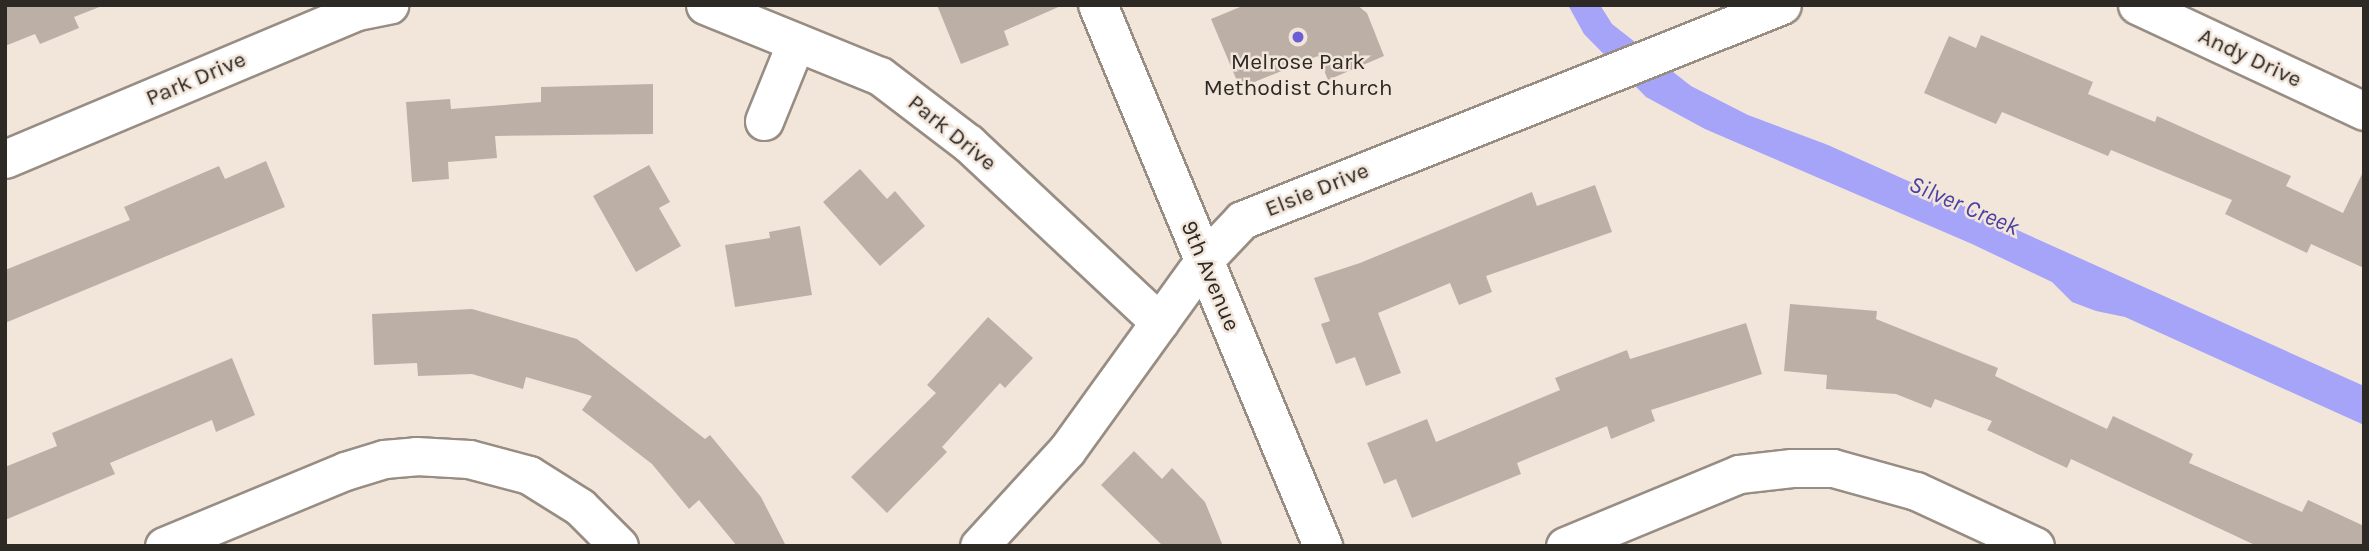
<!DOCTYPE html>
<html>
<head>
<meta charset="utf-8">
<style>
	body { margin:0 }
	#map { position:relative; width:2369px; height:551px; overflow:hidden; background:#f2e6db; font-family:Karla,sans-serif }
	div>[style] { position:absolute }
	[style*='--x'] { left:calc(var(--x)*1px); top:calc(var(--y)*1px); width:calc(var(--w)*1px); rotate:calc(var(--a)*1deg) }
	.water>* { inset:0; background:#a6a4f8 }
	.building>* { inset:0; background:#bcb0a6 }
	.roads { filter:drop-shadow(2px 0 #988d83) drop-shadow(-2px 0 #988d83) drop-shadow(0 2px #988d83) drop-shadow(0 -2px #988d83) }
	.street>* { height:37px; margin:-18.5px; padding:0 18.5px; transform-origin:18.5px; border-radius:18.5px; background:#fff }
	.secondary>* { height:38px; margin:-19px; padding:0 19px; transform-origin:19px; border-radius:19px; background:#fff }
	.dots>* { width:19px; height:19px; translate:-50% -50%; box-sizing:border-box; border:4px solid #f2e6db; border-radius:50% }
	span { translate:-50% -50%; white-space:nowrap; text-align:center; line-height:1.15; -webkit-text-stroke:5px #f2e6db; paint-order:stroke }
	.street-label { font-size:23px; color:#2d2925 }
	.poi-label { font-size:23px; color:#2d2925 }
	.water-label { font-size:24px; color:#4c40a1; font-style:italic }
	.frame { position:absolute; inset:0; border:7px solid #2d2925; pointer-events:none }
</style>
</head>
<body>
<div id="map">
	<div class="water">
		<i style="clip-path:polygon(1568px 5px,1600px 5px,1612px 24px,1691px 86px,1748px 115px,1828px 145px,2364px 386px,2364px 425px,2125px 317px,2096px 311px,2072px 302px,2052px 282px,1972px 244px,1705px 129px,1646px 97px,1584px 34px)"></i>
	</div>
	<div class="building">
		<i style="clip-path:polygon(5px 5px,102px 5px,102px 6px,74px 17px,79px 28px,40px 44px,35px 34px,5px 46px)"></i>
		<i style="clip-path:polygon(937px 5px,1063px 5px,1004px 31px,1009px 45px,961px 64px)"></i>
		<i style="clip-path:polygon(1245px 5px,1357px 5px,1367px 13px,1384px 56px,1328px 80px,1318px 56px,1240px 88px,1211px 19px)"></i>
		<i style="clip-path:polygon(1981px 35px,2093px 82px,2088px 94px,2155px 122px,2157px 116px,2291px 176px,2286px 186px,2343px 213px,2364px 170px,2364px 268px,2311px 244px,2307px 253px,2225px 214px,2232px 200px,2111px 150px,2108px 156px,2002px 112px,1996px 124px,1924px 93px,1949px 36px,1976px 48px)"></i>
		<i style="clip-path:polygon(653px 84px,653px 134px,495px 136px,497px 158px,448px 162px,449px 179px,412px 182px,406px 102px,450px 99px,451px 109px,541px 102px,541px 87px)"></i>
		<i style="clip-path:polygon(266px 161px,285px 207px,5px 323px,5px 270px,130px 220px,124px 207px,219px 166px,225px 179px)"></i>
		<i style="clip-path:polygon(649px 165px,670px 202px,659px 208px,681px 246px,636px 272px,593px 196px)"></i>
		<i style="clip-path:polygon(860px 169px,887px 199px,895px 191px,925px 226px,880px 266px,823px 202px)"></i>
		<i style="clip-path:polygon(1595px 185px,1612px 232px,1486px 276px,1492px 292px,1459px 305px,1450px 283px,1378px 313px,1401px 373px,1366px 386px,1355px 357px,1336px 364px,1321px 324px,1330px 321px,1314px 278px,1360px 263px,1532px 192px,1537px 206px)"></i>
		<i style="clip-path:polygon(800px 226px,812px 295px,735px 307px,725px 245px,770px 238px,769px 232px)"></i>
		<i style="clip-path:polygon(1790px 304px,1877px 311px,1876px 319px,1998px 368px,1995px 376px,2107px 429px,2113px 416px,2193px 454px,2189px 463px,2302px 512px,2308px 500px,2364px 526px,2364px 546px,2257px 546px,2071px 459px,2067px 468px,1987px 430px,1992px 421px,1935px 399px,1931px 408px,1896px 394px,1826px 389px,1827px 375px,1784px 371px)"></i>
		<i style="clip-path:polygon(472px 309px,577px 339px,705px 439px,710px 435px,761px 497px,786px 546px,737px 546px,699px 500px,689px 509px,652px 464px,582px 410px,592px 396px,526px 377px,523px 389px,472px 374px,418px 376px,417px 363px,374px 365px,372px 314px)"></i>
		<i style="clip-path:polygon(988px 317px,1033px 358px,1005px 388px,1000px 383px,942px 447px,947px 452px,887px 513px,851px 477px,936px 393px,927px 385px)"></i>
		<i style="clip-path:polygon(1746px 323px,1762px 374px,1651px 410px,1655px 421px,1611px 439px,1607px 426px,1517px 463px,1521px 474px,1412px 518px,1396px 479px,1384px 484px,1367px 443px,1427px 419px,1436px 442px,1560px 390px,1555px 378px,1627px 350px,1630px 359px)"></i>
		<i style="clip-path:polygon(232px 358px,255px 415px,216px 432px,212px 420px,110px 463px,115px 474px,5px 520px,5px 467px,57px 446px,52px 433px)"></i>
		<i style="clip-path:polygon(1134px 451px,1162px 479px,1172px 468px,1205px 502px,1223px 546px,1163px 546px,1101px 485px)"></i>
	</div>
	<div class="roads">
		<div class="street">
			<i style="--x:705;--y:5;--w:189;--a:22.1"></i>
			<i style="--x:880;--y:76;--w:111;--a:37.3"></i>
			<i style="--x:968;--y:143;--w:262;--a:43.1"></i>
			<i style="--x:2137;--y:5;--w:251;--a:25"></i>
			<i style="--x:764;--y:121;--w:85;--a:-67.9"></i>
			<i style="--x:5;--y:159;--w:382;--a:-22.8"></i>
			<i style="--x:357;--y:11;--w:33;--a:-11"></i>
			<i style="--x:164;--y:546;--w:196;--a:-22.5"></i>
			<i style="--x:345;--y:471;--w:41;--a:-17.1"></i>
			<i style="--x:384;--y:459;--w:32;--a:-5"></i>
			<i style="--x:416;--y:456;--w:53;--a:3.2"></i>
			<i style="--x:469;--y:459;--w:62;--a:14.9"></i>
			<i style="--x:529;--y:475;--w:60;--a:32.1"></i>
			<i style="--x:580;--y:507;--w:55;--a:45"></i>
			<i style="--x:979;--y:546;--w:130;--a:-47.5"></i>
			<i style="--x:1067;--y:450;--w:234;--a:-54.2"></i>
			<i style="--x:1204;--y:260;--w:55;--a:-46.5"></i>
			<i style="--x:1242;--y:220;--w:581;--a:-21.71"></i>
			<i style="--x:1565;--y:546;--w:188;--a:-22.5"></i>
			<i style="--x:1739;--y:474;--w:53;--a:-6.5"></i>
			<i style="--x:1792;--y:468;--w:41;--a:0"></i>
			<i style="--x:1833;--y:468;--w:86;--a:15.5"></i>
			<i style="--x:1916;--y:491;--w:131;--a:24.8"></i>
		</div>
		<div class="secondary">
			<i style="--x:1098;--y:5;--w:586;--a:67.42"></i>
		</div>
	</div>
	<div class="dots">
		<i style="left:1298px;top:37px;background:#6c5ed8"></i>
	</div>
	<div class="street-label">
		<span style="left:2250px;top:58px;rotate:25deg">Andy Drive</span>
		<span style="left:196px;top:79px;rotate:-23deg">Park Drive</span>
		<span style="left:952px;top:133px;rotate:39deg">Park Drive</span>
		<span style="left:1317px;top:190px;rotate:-22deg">Elsie Drive</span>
		<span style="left:1210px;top:276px;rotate:67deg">9th Avenue</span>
	</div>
	<div class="poi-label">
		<span style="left:1298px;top:75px">Melrose Park<br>Methodist Church</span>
	</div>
	<div class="water-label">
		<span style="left:1964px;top:206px;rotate:23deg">Silver Creek</span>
	</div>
	<div class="frame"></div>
</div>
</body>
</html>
